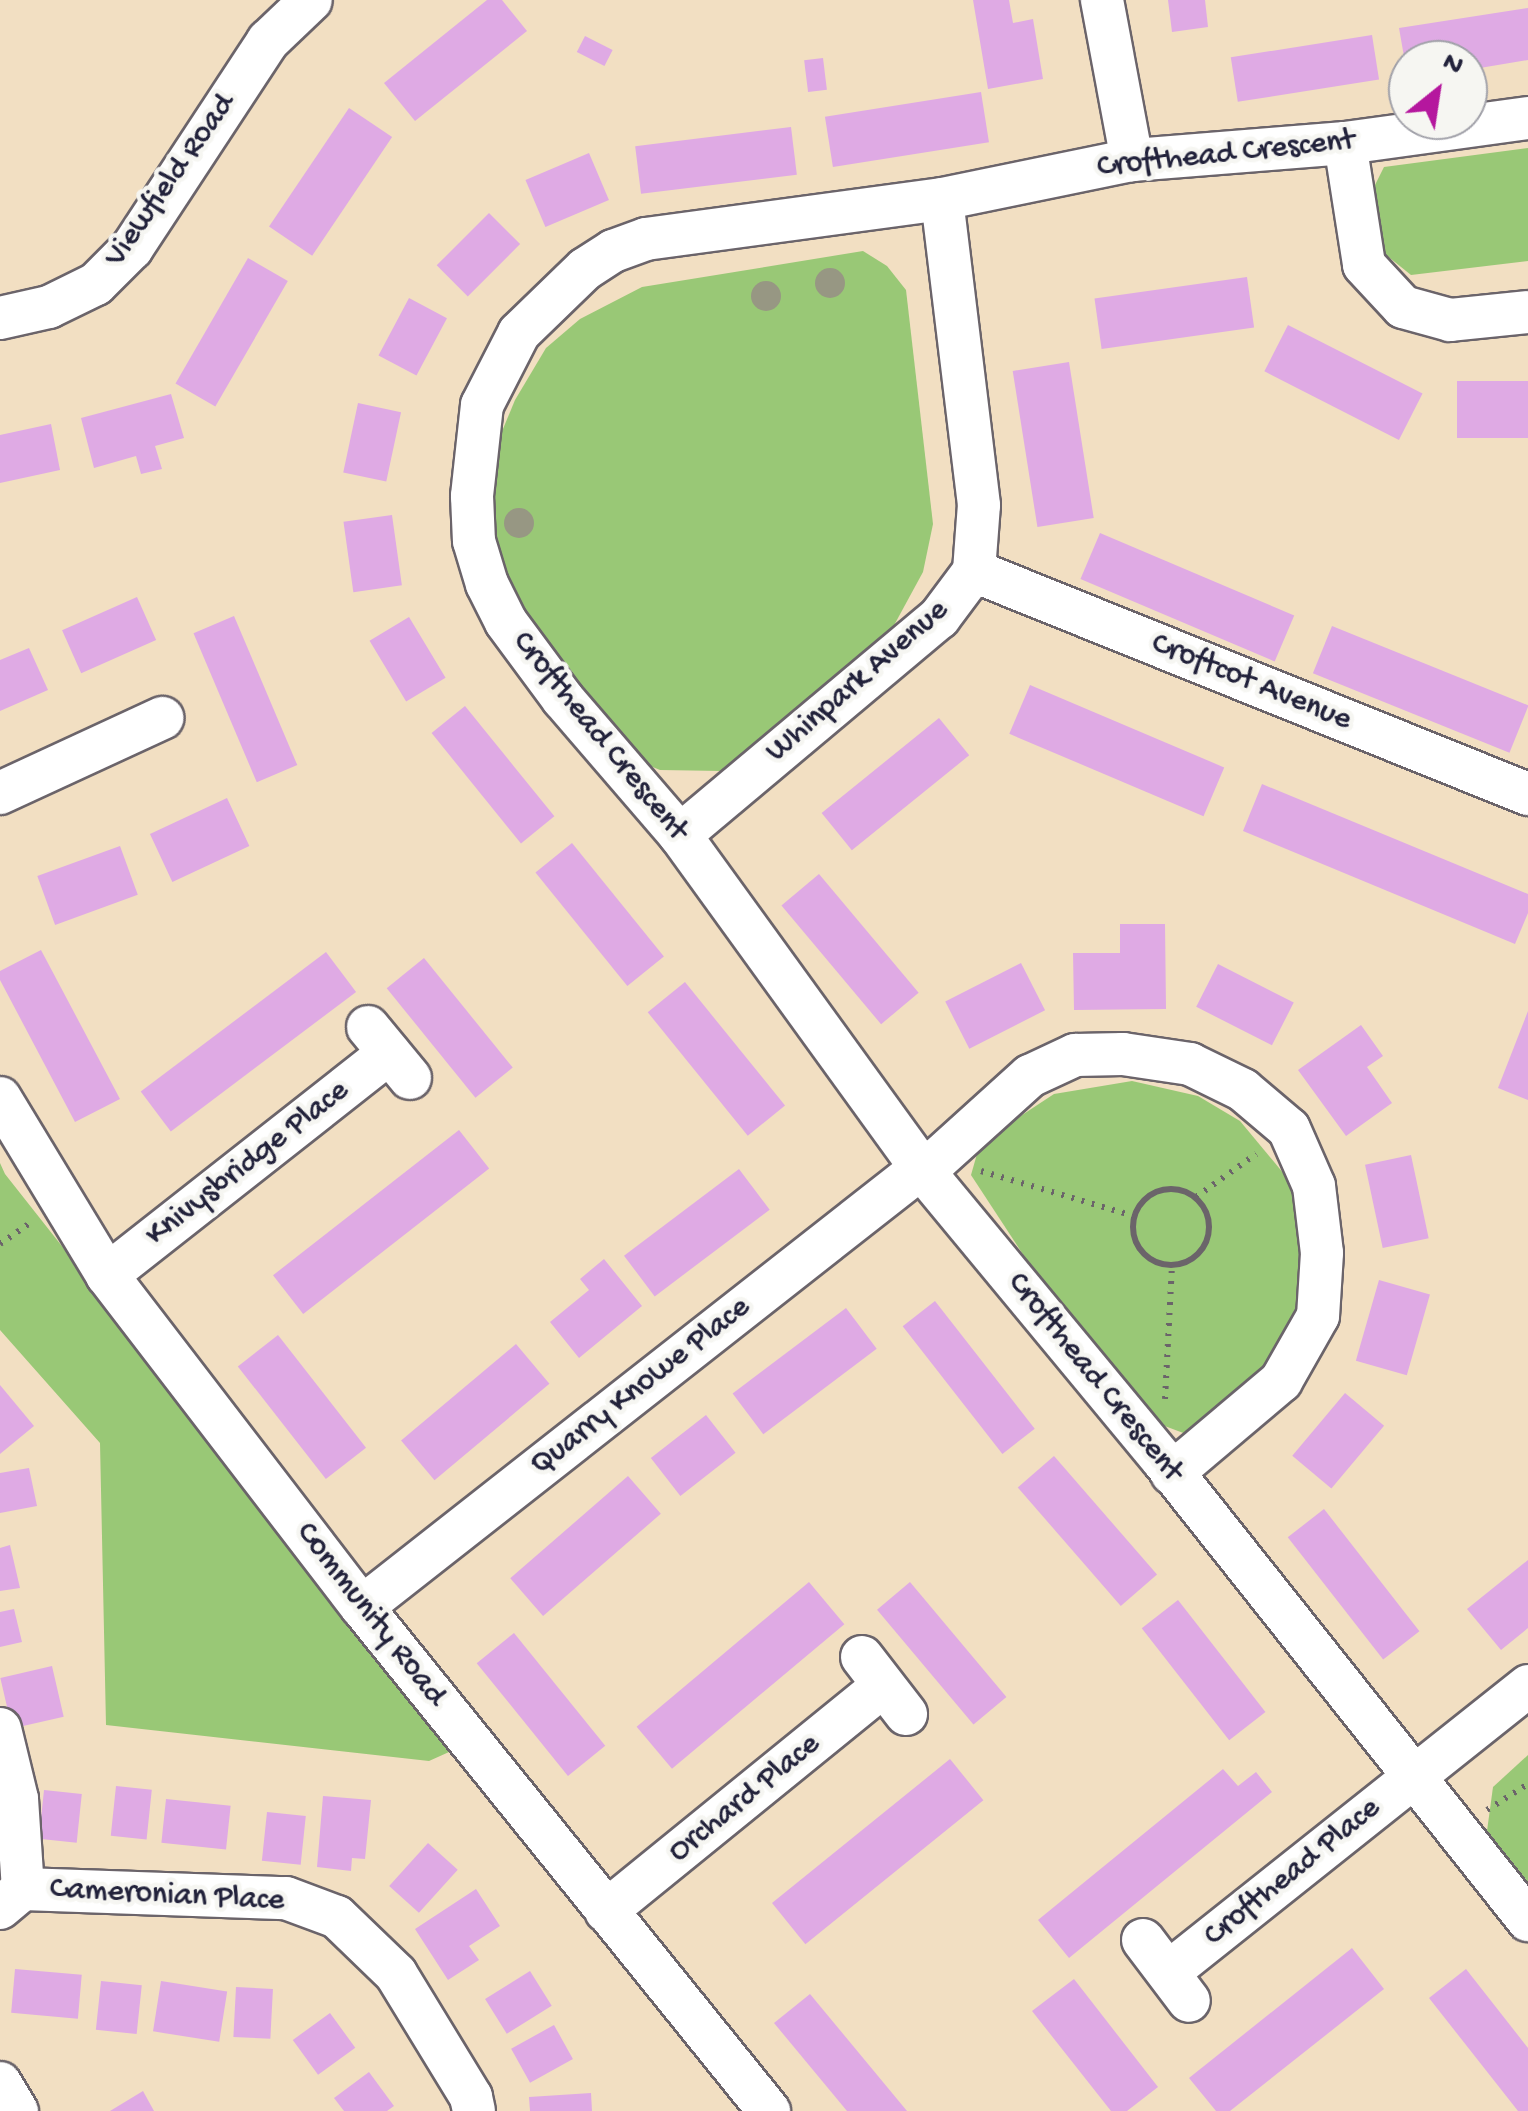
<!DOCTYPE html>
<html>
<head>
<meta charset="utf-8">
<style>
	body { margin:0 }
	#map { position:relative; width:1528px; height:2111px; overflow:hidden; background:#f2dfc2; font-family:"Gochi Hand",sans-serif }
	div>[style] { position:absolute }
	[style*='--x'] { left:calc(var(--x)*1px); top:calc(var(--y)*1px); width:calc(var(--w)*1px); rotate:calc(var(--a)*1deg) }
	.green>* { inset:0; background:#99c876 }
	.building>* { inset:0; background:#dfaae4; transform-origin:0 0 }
	.path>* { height:6px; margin-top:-3px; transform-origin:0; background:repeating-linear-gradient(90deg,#6b646a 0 2.5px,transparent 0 10.5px) }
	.path>.ring { margin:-3px; padding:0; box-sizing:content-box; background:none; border:6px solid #6b646a; border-radius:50% }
	.roads { filter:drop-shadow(2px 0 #6b646a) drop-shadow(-2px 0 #6b646a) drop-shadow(0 2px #6b646a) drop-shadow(0 -2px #6b646a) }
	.minor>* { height:42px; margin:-21px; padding:0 21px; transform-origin:21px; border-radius:21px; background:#fff }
	.trees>* { width:30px; height:30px; margin:-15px; border-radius:50%; background:#979783 }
	span { translate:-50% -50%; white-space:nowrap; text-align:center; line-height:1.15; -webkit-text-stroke:9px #f6f6f2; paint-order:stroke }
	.street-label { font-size:32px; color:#22223b }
	.north { position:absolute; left:1388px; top:40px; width:100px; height:100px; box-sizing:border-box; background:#f6f6f2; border:2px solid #a1a1a9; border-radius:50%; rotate:30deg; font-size:28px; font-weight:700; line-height:40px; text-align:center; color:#22223b }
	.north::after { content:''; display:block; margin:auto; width:35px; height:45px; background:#b5179e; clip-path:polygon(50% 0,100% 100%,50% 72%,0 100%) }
</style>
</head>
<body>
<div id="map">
	<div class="green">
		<i style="clip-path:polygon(1528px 148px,1528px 261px,1411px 275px,1375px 246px,1370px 195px,1384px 167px)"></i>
		<i style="clip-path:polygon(863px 251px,887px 266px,906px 290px,933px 524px,923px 572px,892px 629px,722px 771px,660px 770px,626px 756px,503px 578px,488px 514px,498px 441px,515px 400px,546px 348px,580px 319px,642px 287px)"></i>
		<i style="clip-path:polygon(1132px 1081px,1198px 1096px,1240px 1121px,1289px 1180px,1302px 1247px,1302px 1300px,1270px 1365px,1186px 1434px,1154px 1422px,1041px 1282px,971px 1175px,977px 1154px,1010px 1123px,1054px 1094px)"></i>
		<i style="clip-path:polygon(0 1163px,5px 1174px,458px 1748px,429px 1761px,106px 1725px,100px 1443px,0 1330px)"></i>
		<i style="clip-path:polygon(1528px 1755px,1528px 1882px,1487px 1831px,1493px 1787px)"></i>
	</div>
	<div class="building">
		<i style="clip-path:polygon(487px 0,502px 0,527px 31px,415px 121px,384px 83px)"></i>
		<i style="clip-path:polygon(973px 0,1009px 0,1013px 23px,1033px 19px,1043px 79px,988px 89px)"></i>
		<i style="clip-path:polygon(1168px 0,1205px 0,1208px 27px,1172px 32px)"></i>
		<i style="clip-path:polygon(1528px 8px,1528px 60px,1468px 70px,1468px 60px,1408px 60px,1406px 68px,1399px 28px)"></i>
		<i style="left:1372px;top:35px;width:45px;height:143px;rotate:81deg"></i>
		<i style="left:585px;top:36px;width:31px;height:18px;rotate:27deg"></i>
		<i style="left:823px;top:58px;width:32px;height:19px;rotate:83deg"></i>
		<i style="left:981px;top:92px;width:51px;height:158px;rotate:81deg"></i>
		<i style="left:349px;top:108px;width:52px;height:143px;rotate:34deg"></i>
		<i style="left:791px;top:127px;width:48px;height:157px;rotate:83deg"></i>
		<i style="left:589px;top:153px;width:51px;height:69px;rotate:67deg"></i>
		<i style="left:489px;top:213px;width:44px;height:74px;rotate:45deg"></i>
		<i style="left:248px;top:258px;width:46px;height:145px;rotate:30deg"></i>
		<i style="left:1247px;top:277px;width:51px;height:154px;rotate:82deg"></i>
		<i style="left:409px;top:298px;width:43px;height:65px;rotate:28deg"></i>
		<i style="left:1288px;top:325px;width:151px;height:52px;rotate:27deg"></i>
		<i style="left:1069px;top:362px;width:158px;height:57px;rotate:81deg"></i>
		<i style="left:1528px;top:381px;width:57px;height:71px;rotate:90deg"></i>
		<i style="clip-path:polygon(171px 394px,184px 438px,155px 446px,162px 469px,141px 474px,136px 456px,94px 468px,81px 418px)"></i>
		<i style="left:358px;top:403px;width:44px;height:71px;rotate:12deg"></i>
		<i style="clip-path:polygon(51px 424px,60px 470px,0 483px,0 435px)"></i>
		<i style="left:392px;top:515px;width:71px;height:49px;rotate:82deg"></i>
		<i style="left:1100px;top:533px;width:211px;height:50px;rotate:23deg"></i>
		<i style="left:137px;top:597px;width:47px;height:82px;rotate:66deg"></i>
		<i style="left:234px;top:616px;width:162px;height:44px;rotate:67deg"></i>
		<i style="left:409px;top:617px;width:71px;height:46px;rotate:59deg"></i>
		<i style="left:1332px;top:626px;width:212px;height:51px;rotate:22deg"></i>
		<i style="clip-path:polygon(29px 648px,48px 690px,0 711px,0 660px)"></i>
		<i style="left:1030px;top:685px;width:211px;height:53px;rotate:23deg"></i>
		<i style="left:465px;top:706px;width:142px;height:43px;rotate:51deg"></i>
		<i style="left:939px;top:718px;width:48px;height:151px;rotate:51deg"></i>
		<i style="clip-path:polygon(1262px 784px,1528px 894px,1528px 913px,1515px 944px,1243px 831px)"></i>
		<i style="left:227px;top:798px;width:53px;height:85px;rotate:65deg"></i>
		<i style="left:572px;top:843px;width:146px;height:47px;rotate:51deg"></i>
		<i style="left:120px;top:846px;width:52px;height:88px;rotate:70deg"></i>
		<i style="left:819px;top:874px;width:155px;height:49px;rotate:50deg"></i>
		<i style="clip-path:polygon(1120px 924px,1165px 924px,1166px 1009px,1074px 1010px,1073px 953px,1120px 953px)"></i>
		<i style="clip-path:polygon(41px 950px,120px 1099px,75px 1122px,0 980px,0 971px)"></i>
		<i style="left:326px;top:952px;width:50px;height:232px;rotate:53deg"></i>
		<i style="left:424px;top:958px;width:141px;height:48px;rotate:51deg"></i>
		<i style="left:1021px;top:963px;width:53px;height:85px;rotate:63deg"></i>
		<i style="left:1218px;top:964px;width:85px;height:48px;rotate:27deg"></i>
		<i style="left:685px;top:982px;width:159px;height:48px;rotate:51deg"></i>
		<i style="clip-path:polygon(1528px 1011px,1528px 1100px,1498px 1088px)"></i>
		<i style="clip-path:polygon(1361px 1025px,1383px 1056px,1367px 1067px,1392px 1103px,1346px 1136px,1298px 1070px)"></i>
		<i style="left:459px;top:1130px;width:49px;height:236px;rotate:52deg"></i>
		<i style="left:1411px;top:1155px;width:85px;height:47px;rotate:78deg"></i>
		<i style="left:739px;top:1169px;width:51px;height:144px;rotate:53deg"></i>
		<i style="clip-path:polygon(604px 1259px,642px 1306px,579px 1358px,550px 1322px,589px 1290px,580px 1279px)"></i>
		<i style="left:1379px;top:1280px;width:53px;height:84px;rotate:16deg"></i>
		<i style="left:935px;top:1301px;width:162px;height:41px;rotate:52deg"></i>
		<i style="left:846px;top:1308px;width:51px;height:142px;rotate:53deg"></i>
		<i style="left:278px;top:1335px;width:143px;height:51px;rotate:52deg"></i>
		<i style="left:516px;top:1344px;width:52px;height:150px;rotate:50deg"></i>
		<i style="clip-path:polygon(0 1385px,34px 1426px,0 1454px)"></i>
		<i style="left:1345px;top:1393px;width:51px;height:82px;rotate:40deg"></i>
		<i style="left:706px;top:1415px;width:48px;height:70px;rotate:52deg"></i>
		<i style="left:1054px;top:1456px;width:157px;height:48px;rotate:49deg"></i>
		<i style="clip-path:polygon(29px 1468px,37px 1506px,0 1513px,0 1473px)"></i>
		<i style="left:628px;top:1476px;width:50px;height:156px;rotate:49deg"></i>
		<i style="left:1324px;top:1509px;width:155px;height:46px;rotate:52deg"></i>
		<i style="clip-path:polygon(10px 1545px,20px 1588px,0 1591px,0 1548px)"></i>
		<i style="clip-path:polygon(1528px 1560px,1528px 1628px,1501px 1650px,1467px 1609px)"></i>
		<i style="left:809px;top:1582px;width:55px;height:225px;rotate:50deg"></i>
		<i style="left:910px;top:1582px;width:150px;height:43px;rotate:50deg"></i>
		<i style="left:1178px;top:1600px;width:142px;height:46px;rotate:52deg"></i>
		<i style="clip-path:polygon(14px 1609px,22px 1642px,0 1647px,0 1612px)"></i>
		<i style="left:514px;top:1633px;width:145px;height:48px;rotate:51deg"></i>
		<i style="left:52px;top:1666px;width:52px;height:53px;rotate:77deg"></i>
		<i style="left:950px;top:1759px;width:53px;height:229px;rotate:51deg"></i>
		<i style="clip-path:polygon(1223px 1769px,1238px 1786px,1256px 1772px,1272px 1792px,1069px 1958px,1038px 1920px)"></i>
		<i style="left:116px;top:1786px;width:36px;height:50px;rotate:6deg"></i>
		<i style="left:44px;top:1790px;width:38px;height:49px;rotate:6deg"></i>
		<i style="clip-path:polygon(323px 1796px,371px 1800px,365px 1859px,352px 1858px,351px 1871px,317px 1867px)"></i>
		<i style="left:166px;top:1799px;width:65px;height:44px;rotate:6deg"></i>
		<i style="left:267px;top:1812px;width:39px;height:49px;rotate:6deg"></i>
		<i style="left:428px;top:1843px;width:40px;height:58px;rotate:42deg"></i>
		<i style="clip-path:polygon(476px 1889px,500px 1926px,469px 1946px,479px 1960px,448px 1980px,415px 1929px)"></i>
		<i style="clip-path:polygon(1352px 1948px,1384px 1989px,1230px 2111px,1216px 2111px,1189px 2078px)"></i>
		<i style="left:15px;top:1969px;width:67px;height:44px;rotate:5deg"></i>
		<i style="clip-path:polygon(1466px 1969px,1528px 2048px,1528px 2111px,1518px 2111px,1429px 1998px)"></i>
		<i style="left:530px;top:1971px;width:41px;height:53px;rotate:58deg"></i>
		<i style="clip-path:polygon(1074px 1979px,1158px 2087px,1127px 2111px,1111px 2111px,1032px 2011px)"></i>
		<i style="left:101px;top:1981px;width:41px;height:49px;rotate:6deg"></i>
		<i style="left:161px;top:1981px;width:67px;height:51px;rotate:9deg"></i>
		<i style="left:236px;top:1987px;width:37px;height:50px;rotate:3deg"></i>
		<i style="clip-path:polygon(810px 1994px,907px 2111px,847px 2111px,774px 2023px)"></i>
		<i style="left:330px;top:2013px;width:43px;height:46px;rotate:54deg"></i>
		<i style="left:554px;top:2025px;width:39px;height:49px;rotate:61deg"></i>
		<i style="clip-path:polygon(369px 2072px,394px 2106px,387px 2111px,344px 2111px,334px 2098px)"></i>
		<i style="clip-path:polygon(143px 2091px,154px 2111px,110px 2111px)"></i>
		<i style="clip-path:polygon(591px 2093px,592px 2111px,530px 2111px,529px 2097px)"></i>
	</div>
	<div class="path">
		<i style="--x:981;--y:1171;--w:159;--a:16.4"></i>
		<i class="ring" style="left:1133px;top:1189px;width:70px;height:70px"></i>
		<i style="--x:1196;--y:1197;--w:74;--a:-35.6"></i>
		<i style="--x:0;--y:1244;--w:38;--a:-35"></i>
		<i style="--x:1165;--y:1399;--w:133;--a:-87"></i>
		<i style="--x:1487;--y:1810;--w:49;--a:-32.4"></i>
	</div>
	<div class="roads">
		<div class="minor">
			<i style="--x:1102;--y:0;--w:163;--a:79.4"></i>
			<i style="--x:1528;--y:118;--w:185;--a:172.2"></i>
			<i style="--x:1345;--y:143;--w:214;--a:175.4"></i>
			<i style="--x:1132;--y:160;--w:194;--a:168.4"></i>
			<i style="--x:942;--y:199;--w:299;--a:172.3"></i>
			<i style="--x:646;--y:239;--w:35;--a:160"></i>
			<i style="--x:613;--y:251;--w:33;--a:147"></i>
			<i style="--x:585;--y:269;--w:92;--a:135.9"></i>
			<i style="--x:519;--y:333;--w:81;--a:117.2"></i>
			<i style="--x:482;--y:405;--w:92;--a:96.3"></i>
			<i style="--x:472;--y:496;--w:45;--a:87.5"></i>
			<i style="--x:474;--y:541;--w:45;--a:73.2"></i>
			<i style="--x:487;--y:584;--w:42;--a:63.4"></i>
			<i style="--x:506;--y:622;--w:96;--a:53.5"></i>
			<i style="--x:563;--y:699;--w:179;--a:49.3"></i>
			<i style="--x:680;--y:835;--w:411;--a:54.1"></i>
			<i style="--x:921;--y:1168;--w:378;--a:50.4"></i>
			<i style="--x:1162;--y:1459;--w:589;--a:51.55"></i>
			<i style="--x:1345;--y:143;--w:123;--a:81.1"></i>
			<i style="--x:1364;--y:265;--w:57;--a:47.1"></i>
			<i style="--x:1403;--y:307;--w:49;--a:15.5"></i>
			<i style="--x:1450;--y:320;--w:78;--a:-5.9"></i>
			<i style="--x:0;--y:318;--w:50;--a:-12.7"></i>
			<i style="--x:49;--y:307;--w:52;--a:-26.1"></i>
			<i style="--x:96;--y:284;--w:51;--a:-45"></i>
			<i style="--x:132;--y:248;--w:248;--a:-56.7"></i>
			<i style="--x:268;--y:41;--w:59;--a:-43.6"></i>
			<i style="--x:974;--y:571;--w:597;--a:21.93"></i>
			<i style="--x:0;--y:793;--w:179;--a:-24.8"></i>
			<i style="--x:680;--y:835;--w:338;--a:-40"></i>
			<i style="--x:939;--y:618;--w:59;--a:-53.3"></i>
			<i style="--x:974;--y:571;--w:66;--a:-85.7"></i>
			<i style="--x:979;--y:505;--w:308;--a:-96.9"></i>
			<i style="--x:368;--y:1027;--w:66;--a:50.5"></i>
			<i style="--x:0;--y:1098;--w:207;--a:58.8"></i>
			<i style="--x:107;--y:1275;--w:419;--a:52.5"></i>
			<i style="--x:362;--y:1607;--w:648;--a:51.08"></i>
			<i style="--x:107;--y:1275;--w:359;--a:-38.2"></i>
			<i style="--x:362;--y:1607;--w:711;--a:-38.14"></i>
			<i style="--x:921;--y:1168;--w:19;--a:-28"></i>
			<i style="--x:938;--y:1159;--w:124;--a:-42.1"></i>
			<i style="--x:1030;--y:1076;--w:50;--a:-25"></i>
			<i style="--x:1075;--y:1055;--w:48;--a:-1.2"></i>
			<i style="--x:1123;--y:1054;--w:68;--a:8.5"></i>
			<i style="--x:1190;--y:1064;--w:59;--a:26.1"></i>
			<i style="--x:1243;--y:1090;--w:60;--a:40.3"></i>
			<i style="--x:1289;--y:1129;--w:62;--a:66.3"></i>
			<i style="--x:1314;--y:1186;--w:67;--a:83.2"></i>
			<i style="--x:1322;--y:1253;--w:63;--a:93.6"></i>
			<i style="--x:1318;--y:1316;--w:75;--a:119.6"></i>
			<i style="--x:1281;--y:1381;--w:143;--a:139.8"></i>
			<i style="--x:862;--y:1657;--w:72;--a:52.3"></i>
			<i style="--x:0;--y:1729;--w:72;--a:76.3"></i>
			<i style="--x:17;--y:1799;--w:90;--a:86.2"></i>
			<i style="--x:0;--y:1908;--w:30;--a:-40"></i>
			<i style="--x:23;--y:1889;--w:263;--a:2"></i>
			<i style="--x:286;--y:1898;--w:54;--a:20.4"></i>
			<i style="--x:337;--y:1917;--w:82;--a:44"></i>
			<i style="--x:396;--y:1974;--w:144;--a:58.6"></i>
			<i style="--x:471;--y:2097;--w:14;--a:78"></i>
			<i style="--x:606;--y:1911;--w:357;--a:-39.1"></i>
			<i style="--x:1143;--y:1940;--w:76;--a:53"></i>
			<i style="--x:1170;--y:1971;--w:458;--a:-38.5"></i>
			<i style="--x:0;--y:2083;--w:33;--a:59"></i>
		</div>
	</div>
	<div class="trees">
		<i style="left:830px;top:283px"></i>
		<i style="left:766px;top:296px"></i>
		<i style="left:519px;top:523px"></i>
	</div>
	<div class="street-label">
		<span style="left:1226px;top:155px;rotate:-6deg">Crofthead Crescent</span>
		<span style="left:171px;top:181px;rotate:-55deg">Viewfield Road</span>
		<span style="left:858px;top:682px;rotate:-41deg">Whinpark Avenue</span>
		<span style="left:1251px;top:683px;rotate:22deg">Croftcot Avenue</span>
		<span style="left:599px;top:737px;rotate:51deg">Crofthead Crescent</span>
		<span style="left:248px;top:1164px;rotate:-38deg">Knivysbridge Place</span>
		<span style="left:1094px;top:1378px;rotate:51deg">Crofthead Crescent</span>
		<span style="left:641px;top:1387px;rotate:-38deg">Quarry Knowe Place</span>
		<span style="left:370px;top:1615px;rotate:52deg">Community Road</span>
		<span style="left:745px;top:1799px;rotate:-39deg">Orchard Place</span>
		<span style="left:1293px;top:1873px;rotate:-39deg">Crofthead Place</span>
		<span style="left:167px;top:1896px;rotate:3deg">Cameronian Place</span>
	</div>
	<div class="north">N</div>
</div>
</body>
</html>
